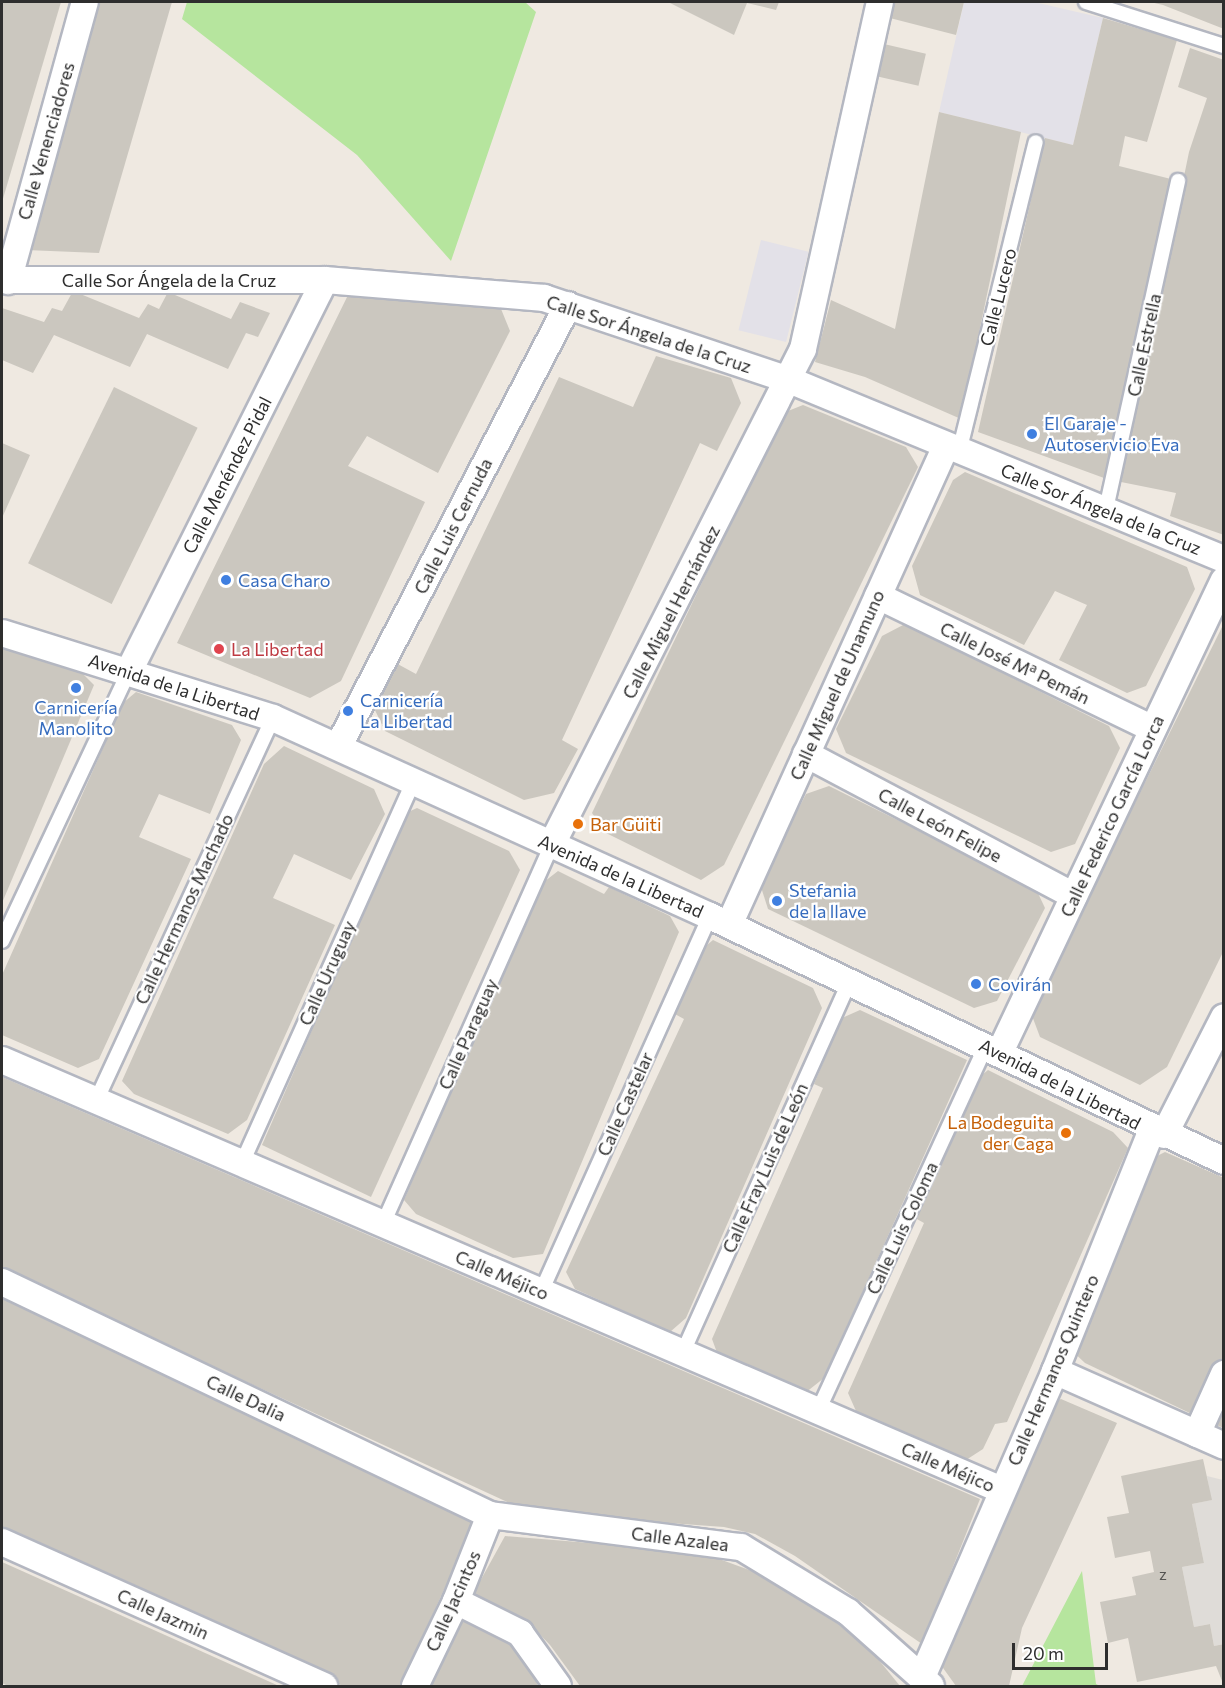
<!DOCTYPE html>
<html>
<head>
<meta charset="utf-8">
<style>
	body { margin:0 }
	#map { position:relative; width:1225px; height:1688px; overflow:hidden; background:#efe9e1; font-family:Commissioner,sans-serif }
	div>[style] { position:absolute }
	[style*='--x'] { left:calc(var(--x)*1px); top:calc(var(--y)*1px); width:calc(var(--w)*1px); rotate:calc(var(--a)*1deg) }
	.industrial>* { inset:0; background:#e3e1e8; transform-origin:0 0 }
	.green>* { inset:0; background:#b6e59e }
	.plaza>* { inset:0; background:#dfdcd8 }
	.building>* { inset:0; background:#cbc7bf; transform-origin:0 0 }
	.roads { filter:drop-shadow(2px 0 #b4b7c1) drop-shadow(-2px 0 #b4b7c1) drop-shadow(0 2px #b4b7c1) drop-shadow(0 -2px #b4b7c1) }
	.service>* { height:14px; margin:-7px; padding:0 7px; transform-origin:7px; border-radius:7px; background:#fff }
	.minor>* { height:26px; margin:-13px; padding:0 13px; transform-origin:13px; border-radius:13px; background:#fff }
	.dots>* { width:16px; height:16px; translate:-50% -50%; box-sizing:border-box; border:3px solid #fff; border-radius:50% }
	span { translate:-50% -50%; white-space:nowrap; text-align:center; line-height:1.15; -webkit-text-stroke:4.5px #fff; paint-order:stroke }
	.number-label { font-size:15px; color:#555452 }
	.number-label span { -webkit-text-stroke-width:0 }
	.street-label { font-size:18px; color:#2e2e2e }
	.shop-label { font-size:18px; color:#366cbe }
	.left { translate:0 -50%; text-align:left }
	.health-label { font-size:18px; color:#be3a42 }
	.food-label { font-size:18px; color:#c56008 }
	.right { translate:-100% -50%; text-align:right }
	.frame { position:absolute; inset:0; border:3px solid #2e2e2e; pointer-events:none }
	.scale { position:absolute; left:1012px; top:1643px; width:96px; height:27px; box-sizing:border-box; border:3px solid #2e2e2e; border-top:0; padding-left:8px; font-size:18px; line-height:21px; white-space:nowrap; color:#2e2e2e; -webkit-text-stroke:4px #fff; paint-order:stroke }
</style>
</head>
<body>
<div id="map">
	<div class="industrial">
		<i style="clip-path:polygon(964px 2px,1034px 2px,1103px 18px,1073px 145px,939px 112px)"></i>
		<i style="left:761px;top:240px;width:49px;height:93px;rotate:14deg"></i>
	</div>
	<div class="green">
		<i style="clip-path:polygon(187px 2px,525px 2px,536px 12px,451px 261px,357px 155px,182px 19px)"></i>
		<i style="clip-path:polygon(1082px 1571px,1096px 1684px,1100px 1686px,1022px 1686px)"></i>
	</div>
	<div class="plaza">
		<i style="clip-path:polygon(1207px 1476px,1223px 1480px,1223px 1644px,1214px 1646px,1210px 1624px,1194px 1627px,1182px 1567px,1204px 1563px,1192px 1504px,1211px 1500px)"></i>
	</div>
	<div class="building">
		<i style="clip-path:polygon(2px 2px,61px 2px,2px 202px)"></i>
		<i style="clip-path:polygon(99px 2px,172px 2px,99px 253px,26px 250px)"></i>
		<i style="clip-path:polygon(668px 2px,779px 2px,776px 10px,747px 3px,734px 35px)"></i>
		<i style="clip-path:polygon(889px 2px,964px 2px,956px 35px,886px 17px)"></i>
		<i style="clip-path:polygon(1150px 2px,1224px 2px,1224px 29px,1163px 5px)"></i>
		<i style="clip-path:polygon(1103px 18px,1177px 40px,1147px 142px,1125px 136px,1119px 166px,1171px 179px,1104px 478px,978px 432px,1045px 138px,1073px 145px)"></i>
		<i style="left:884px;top:44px;width:43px;height:33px;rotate:13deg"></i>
		<i style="clip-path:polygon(1190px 48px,1224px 60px,1224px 535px,1170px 516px,1176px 493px,1121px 482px,1189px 152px,1207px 98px,1178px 87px)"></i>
		<i style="clip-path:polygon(939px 112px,1021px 132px,961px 419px,865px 377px,815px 362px,831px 300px,895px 329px)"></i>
		<i style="clip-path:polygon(73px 291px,139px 318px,148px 304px,159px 309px,168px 292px,231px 319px,240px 302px,270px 313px,258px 337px,246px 333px,228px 369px,147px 334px,130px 367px,54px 335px,33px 373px,2px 360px,2px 308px,44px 322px,52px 308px,62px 311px)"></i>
		<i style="clip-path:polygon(350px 291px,499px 304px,510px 331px,438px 473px,367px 436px,348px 466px,425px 502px,341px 681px,310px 698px,177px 643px)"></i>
		<i style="clip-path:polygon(656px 356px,731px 378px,741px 403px,717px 451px,700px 443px,562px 740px,578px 749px,554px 793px,524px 800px,385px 731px,373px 706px,394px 662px,416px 674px,559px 377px,633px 407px)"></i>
		<i style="left:114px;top:387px;width:93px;height:196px;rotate:26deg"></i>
		<i style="clip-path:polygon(803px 405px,906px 447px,918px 467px,724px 865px,701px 880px,606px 833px,592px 813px,783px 413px)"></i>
		<i style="clip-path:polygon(2px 443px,30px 455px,2px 518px)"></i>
		<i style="clip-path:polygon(965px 472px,1187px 567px,1195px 589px,1146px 686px,1127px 693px,1059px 660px,1087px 605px,1055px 591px,1024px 645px,920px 595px,912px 566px,953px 480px)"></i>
		<i style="clip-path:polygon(1224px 623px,1224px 950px,1167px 1067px,1140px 1085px,1040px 1037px,1031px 1013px)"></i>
		<i style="clip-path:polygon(905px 624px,1109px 726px,1120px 748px,1075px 844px,1051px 852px,846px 753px,836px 729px,882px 636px)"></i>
		<i style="clip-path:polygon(2px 644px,78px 669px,94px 685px,2px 903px)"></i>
		<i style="clip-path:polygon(136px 692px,232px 725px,241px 740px,210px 814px,159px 794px,139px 837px,191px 859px,99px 1059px,78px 1068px,2px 1035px,2px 975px,123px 703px)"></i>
		<i style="clip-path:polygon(284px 746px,374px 789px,385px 814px,351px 880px,294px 854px,273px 898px,335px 925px,247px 1120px,228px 1134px,134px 1094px,122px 1081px,264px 764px)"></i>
		<i style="clip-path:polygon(829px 786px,1036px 889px,1045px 908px,997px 1001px,974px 1008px,768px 909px,760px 884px,806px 794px)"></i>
		<i style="clip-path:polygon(417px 808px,509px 851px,520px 870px,371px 1197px,262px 1145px,406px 813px)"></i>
		<i style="clip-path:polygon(558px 871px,604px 894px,609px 887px,670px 916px,679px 932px,543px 1254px,513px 1258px,416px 1214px,404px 1200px,540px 885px)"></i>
		<i style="clip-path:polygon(713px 940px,813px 988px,822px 1008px,686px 1318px,670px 1332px,575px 1289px,566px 1272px,684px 1019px,673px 1013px,701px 950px)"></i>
		<i style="clip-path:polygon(860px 1010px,967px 1060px,824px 1378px,805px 1393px,719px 1358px,712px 1339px,823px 1088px,814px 1084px,842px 1018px)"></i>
		<i style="clip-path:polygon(988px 1070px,1113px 1132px,1128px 1148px,1007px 1422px,995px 1424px,983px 1449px,966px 1460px,856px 1411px,848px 1393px,924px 1223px,915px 1218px,982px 1075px)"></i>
		<i style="clip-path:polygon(2px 1077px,980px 1499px,922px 1644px,795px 1556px,755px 1534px,724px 1527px,531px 1513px,2px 1269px)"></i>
		<i style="clip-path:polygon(1165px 1152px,1224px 1178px,1224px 1354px,1196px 1416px,1085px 1363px,1069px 1348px,1149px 1160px)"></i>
		<i style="clip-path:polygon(2px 1297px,475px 1522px,400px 1686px,343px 1686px,2px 1529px)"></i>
		<i style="clip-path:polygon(1061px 1399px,1117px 1423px,1022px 1628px,1009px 1686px,956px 1686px,938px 1661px,1047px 1406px)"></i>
		<i style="clip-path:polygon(1224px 1406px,1224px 1428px,1216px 1425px)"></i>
		<i style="clip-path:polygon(1203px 1459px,1212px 1500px,1192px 1504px,1204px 1563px,1182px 1567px,1194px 1627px,1210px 1624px,1214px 1646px,1224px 1644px,1224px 1686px,1216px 1666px,1137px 1682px,1128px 1638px,1108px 1643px,1100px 1602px,1136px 1595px,1132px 1577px,1154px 1572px,1150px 1551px,1115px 1558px,1107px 1517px,1129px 1513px,1121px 1476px)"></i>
		<i style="clip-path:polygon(505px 1536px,700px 1552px,752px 1571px,825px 1613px,874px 1654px,900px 1686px,580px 1686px,550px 1645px,526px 1620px,473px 1594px)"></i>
		<i style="clip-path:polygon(2px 1562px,279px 1686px,8px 1686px,2px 1683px)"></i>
		<i style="clip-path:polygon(459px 1619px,519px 1645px,538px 1686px,425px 1686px)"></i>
	</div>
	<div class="roads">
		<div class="service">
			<i style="--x:1086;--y:2;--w:145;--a:17.7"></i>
			<i style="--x:959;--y:452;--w:319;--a:-76.1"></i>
			<i style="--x:1106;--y:509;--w:336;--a:-77.6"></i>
			<i style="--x:2;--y:941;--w:298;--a:-64.8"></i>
			<i style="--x:96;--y:1101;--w:422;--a:-65.2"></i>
			<i style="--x:242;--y:1163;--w:417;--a:-65.8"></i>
			<i style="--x:383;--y:1224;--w:416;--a:-66"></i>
			<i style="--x:541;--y:1292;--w:412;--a:-65.8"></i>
			<i style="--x:683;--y:1352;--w:403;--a:-65.8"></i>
			<i style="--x:818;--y:1411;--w:403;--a:-65.3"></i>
		</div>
		<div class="minor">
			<i style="--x:2;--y:280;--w:323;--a:0"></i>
			<i style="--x:325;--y:280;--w:220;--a:4.7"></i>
			<i style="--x:544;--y:298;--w:258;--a:18.5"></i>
			<i style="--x:789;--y:380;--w:470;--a:22.4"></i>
			<i style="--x:8;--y:281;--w:289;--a:-74.6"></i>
			<i style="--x:878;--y:596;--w:305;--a:25.8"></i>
			<i style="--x:2;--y:633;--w:284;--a:17.4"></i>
			<i style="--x:273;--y:718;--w:480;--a:24.4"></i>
			<i style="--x:710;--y:916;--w:569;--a:25.48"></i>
			<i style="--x:129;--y:671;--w:437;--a:-63.4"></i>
			<i style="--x:338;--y:747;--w:498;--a:-62.5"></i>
			<i style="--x:806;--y:754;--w:303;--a:27.9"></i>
			<i style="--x:552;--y:844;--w:555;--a:-63.11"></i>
			<i style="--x:803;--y:349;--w:355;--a:-77.5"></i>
			<i style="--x:729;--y:925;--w:526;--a:-65.63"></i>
			<i style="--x:1000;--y:1052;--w:522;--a:-64.61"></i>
			<i style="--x:2;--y:1060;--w:1089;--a:23.27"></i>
			<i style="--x:1164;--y:1135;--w:132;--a:-63"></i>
			<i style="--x:2;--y:1282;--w:541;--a:25.52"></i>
			<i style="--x:490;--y:1515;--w:253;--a:7.3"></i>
			<i style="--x:741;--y:1547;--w:125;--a:31.3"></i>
			<i style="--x:848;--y:1612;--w:111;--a:41.7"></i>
			<i style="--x:1055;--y:1371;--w:185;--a:23.9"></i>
			<i style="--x:1197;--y:1434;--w:66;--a:-65.8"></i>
			<i style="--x:2;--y:1542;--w:353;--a:24.1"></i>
			<i style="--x:456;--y:1601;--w:72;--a:26.6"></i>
			<i style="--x:520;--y:1633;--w:65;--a:54.4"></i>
			<i style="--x:923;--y:1675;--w:331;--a:-66.5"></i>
			<i style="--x:1055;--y:1371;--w:260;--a:-68.1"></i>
			<i style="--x:415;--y:1686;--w:94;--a:-64.2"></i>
			<i style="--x:456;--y:1601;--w:92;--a:-68.4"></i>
		</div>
	</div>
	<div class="dots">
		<i style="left:1032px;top:434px;background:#3f7fe0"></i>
		<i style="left:226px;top:580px;background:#3f7fe0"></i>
		<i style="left:219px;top:649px;background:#e0444e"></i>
		<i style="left:76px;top:688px;background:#3f7fe0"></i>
		<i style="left:348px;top:711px;background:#3f7fe0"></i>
		<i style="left:578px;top:824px;background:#e8710a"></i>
		<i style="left:777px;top:901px;background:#3f7fe0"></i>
		<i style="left:976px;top:984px;background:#3f7fe0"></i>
		<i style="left:1066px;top:1133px;background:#e8710a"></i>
	</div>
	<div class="number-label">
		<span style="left:1163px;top:1575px">z</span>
	</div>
	<div class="street-label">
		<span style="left:46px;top:141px;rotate:-74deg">Calle Venenciadores</span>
		<span style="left:169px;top:280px">Calle Sor Ángela de la Cruz</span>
		<span style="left:998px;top:297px;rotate:-76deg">Calle Lucero</span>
		<span style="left:649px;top:334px;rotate:18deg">Calle Sor Ángela de la Cruz</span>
		<span style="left:1144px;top:345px;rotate:-78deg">Calle Estrella</span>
		<span style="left:227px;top:475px;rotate:-63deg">Calle Menéndez Pidal</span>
		<span style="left:1101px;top:509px;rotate:22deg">Calle Sor Ángela de la Cruz</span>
		<span style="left:453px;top:526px;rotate:-63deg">Calle Luis Cernuda</span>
		<span style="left:671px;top:612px;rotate:-63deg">Calle Miguel Hernández</span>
		<span style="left:1015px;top:663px;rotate:26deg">Calle José Mª Pemán</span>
		<span style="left:837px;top:685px;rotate:-66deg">Calle Miguel de Unamuno</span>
		<span style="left:174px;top:687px;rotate:18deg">Avenida de la Libertad</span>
		<span style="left:1112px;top:816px;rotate:-65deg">Calle Federico García Lorca</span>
		<span style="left:940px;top:825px;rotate:28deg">Calle León Felipe</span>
		<span style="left:621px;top:876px;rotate:24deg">Avenida de la Libertad</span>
		<span style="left:184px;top:909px;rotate:-65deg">Calle Hermanos Machado</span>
		<span style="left:327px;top:973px;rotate:-66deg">Calle Uruguay</span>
		<span style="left:468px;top:1034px;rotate:-66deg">Calle Paraguay</span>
		<span style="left:1060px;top:1084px;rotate:27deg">Avenida de la Libertad</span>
		<span style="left:625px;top:1104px;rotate:-66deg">Calle Castelar</span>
		<span style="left:765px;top:1168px;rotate:-66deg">Calle Fray Luis de León</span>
		<span style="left:902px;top:1228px;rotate:-65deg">Calle Luis Coloma</span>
		<span style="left:502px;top:1275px;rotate:23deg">Calle Méjico</span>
		<span style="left:1053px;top:1370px;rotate:-67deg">Calle Hermanos Quintero</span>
		<span style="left:246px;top:1398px;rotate:25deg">Calle Dalia</span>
		<span style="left:948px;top:1467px;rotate:23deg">Calle Méjico</span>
		<span style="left:680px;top:1539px;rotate:7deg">Calle Azalea</span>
		<span style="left:453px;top:1601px;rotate:-66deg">Calle Jacintos</span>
		<span style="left:163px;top:1614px;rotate:24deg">Calle Jazmin</span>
	</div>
	<div class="shop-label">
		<span class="left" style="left:1044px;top:434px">El Garaje -<br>Autoservicio Eva</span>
		<span class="left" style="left:238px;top:580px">Casa Charo</span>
		<span class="left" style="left:360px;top:711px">Carnicería<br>La Libertad</span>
		<span style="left:76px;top:718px">Carnicería<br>Manolito</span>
		<span class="left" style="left:789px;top:901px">Stefania<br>de la llave</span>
		<span class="left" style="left:988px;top:984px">Covirán</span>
	</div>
	<div class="health-label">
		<span class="left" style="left:231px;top:649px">La Libertad</span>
	</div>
	<div class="food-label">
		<span class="left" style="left:590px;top:824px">Bar Güiti</span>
		<span class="right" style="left:1054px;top:1133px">La Bodeguita<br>der Caga</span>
	</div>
	<div class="frame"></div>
	<div class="scale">20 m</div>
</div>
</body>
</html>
